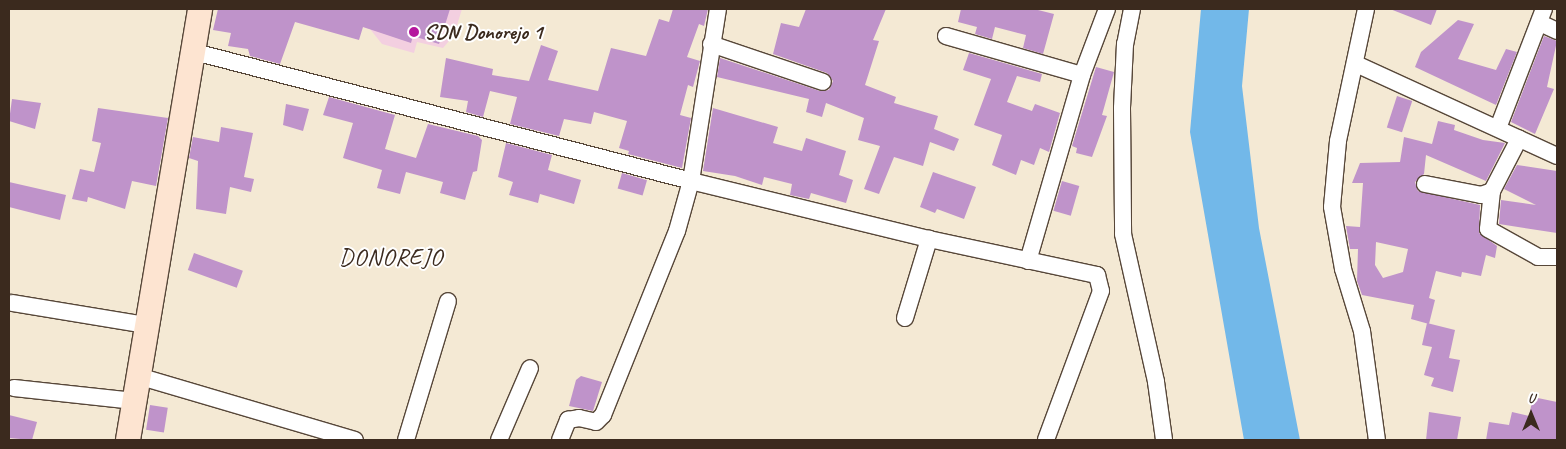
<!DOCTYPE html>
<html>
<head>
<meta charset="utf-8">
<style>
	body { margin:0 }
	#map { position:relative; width:1566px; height:449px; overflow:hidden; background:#f4e9d4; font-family:Caveat,sans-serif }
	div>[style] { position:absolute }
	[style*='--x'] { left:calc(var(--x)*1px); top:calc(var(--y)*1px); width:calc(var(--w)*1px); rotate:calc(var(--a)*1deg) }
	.built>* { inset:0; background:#f3cfe0 }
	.water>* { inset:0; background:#72b8e9 }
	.building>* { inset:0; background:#bf93ca; transform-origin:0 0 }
	.roads { filter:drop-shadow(1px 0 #574739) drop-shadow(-1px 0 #574739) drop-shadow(0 1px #574739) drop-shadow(0 -1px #574739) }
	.street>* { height:16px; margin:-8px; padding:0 8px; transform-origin:8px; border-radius:8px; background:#fff }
	.secondary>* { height:24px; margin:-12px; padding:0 12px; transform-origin:12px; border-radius:12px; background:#fde4d1 }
	.dots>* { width:14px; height:14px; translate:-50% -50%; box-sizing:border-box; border:2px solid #fff; border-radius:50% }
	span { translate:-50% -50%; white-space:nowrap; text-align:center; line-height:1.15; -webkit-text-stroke:4px #fff; paint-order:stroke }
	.poi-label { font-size:21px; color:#3b2a1e; font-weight:700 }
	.left { translate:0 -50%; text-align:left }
	.quarter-label { font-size:24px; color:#3b2a1e; letter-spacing:1px }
	.frame { position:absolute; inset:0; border:10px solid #3b2a1e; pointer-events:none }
	.north { position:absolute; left:1506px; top:389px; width:50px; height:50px; -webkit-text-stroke:4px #fff; paint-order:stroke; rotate:0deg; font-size:14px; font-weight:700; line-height:20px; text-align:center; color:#3b2a1e }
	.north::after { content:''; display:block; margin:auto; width:18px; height:22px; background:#3b2a1e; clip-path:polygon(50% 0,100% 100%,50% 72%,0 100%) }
</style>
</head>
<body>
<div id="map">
	<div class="built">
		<i style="clip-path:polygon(299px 9px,462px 9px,454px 35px,443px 48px,417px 42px,414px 53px,382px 44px,370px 29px)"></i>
	</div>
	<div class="water">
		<i style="clip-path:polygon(1201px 9px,1249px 9px,1242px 86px,1259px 228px,1300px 440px,1244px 440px,1190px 132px)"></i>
	</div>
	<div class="building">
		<i style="clip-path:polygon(218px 9px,450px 9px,439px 44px,413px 36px,411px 43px,363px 27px,359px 40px,295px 22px,280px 64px,250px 56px,248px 49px,228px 46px,231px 33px,213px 30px)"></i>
		<i style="clip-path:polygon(673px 9px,708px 9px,704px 26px,699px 24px,687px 57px,700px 61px,693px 87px,688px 85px,680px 115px,691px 118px,682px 168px,628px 154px,629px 151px,619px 148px,627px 121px,594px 112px,591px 124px,564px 119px,559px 136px,510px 124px,517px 97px,490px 91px,483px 117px,466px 112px,468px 101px,440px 97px,446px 58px,493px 69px,492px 75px,529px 81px,541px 45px,558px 51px,548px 80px,598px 91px,611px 48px,646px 56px,659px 19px,669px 22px)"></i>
		<i style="clip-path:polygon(806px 9px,886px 9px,873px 40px,879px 41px,865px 85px,896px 97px,894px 103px,938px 116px,934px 129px,959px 139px,954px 151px,930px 142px,923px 166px,894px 157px,879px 194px,864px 189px,880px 146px,858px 140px,864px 118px,826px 103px,822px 117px,806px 112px,809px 99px,717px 77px,720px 58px,820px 91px,829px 90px,833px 81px,827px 73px,773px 54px,781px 23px,799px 27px)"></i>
		<i style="clip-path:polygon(961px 9px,1034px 9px,1054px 14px,1043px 54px,1023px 48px,1026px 35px,995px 27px,992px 39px,975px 34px,977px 27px,958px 22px)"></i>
		<i style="clip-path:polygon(1390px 9px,1437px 9px,1431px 25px)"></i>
		<i style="clip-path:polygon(1458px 20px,1474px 24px,1458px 59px,1496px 70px,1506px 49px,1517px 52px,1496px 105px,1415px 67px,1421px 52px)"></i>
		<i style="clip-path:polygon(1544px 36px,1557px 41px,1547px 87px,1554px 89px,1535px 134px,1511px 122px)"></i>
		<i style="clip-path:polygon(969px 53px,1042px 74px,1040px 82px,1017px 76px,1007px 102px,1032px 111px,1035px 104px,1060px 113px,1049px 152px,1040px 148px,1034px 165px,1021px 160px,1016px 175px,992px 165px,1002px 135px,974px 125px,991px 79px,963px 70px)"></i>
		<i style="clip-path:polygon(1096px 67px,1114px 72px,1102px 115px,1107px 116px,1092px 157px,1076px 153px,1077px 148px,1072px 146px)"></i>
		<i style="left:1397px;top:96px;width:16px;height:33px;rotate:18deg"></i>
		<i style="clip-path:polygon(329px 97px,395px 115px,385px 149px,416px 158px,428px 124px,478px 136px,482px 140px,477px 171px,473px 172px,465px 200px,440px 193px,443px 182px,406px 172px,400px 194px,377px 188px,382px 170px,343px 158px,353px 123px,323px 115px)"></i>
		<i style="clip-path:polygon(12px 99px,41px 103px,35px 129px,9px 121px)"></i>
		<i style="clip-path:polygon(286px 104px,309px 109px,303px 131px,283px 125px)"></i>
		<i style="clip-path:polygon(98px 108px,168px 118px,156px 186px,132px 181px,125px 209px,88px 197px,87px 202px,72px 199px,80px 169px,94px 172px,101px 143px,92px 141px)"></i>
		<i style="clip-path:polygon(713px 108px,778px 127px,773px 143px,802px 151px,806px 138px,846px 151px,839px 175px,853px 180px,846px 203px,811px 193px,809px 199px,790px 195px,792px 184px,764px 177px,762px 185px,735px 176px,703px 171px)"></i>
		<i style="clip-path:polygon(evenodd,1438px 121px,1455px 125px,1454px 130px,1483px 140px,1505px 143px,1486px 181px,1426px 155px,1424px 174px,1415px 182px,1418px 191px,1480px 205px,1479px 233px,1497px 246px,1495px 258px,1486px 255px,1481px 276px,1462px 272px,1461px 277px,1436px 271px,1429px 298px,1435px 300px,1429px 324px,1411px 319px,1414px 305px,1362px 295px,1357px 281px,1358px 249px,1350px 249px,1346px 226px,1360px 227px,1363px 183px,1352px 183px,1360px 163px,1400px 162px,1404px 137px,1432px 144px,1438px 121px,1376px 242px,1408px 249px,1403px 272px,1383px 278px,1375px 265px,1376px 242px)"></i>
		<i style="clip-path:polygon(221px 127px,253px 133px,244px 177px,254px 179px,251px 192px,230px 187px,226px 214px,196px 209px,198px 161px,189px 158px,193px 137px,219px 142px)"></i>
		<i style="clip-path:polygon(506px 143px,552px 155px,548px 170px,581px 180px,574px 204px,540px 194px,538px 203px,509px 195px,513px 182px,498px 177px)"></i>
		<i style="clip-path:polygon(1517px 165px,1557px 171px,1557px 233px,1499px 224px,1501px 200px,1536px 205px,1504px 189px)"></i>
		<i style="clip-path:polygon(933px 172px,976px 187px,964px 219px,937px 209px,935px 213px,920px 207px)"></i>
		<i style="left:622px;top:173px;width:26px;height:16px;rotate:16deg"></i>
		<i style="left:1062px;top:181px;width:18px;height:31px;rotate:16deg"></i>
		<i style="clip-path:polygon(9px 182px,66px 195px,60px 220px,9px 207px)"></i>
		<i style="left:194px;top:253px;width:52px;height:18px;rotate:20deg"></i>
		<i style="clip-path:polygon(1427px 323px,1455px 330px,1449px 358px,1460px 360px,1453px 392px,1431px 386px,1434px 378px,1424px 375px,1432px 347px,1422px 345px)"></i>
		<i style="clip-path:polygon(581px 376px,602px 382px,593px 411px,569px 406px,576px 380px)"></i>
		<i style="clip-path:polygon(1533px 397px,1557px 402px,1557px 440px,1486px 440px,1489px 422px,1509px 425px,1512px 412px,1529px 416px)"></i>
		<i style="left:150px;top:405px;width:18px;height:25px;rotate:9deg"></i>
		<i style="clip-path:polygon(1429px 412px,1461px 417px,1457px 440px,1426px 440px)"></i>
		<i style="clip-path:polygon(9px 415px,37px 422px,32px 440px,9px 438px)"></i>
	</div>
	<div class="roads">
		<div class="street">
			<i style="--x:1132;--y:9;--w:36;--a:101"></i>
			<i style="--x:1125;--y:44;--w:64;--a:92.7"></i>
			<i style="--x:1122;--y:108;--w:126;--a:89.5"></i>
			<i style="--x:1123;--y:234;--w:152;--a:77.4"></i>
			<i style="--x:1156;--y:382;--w:59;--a:82.1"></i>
			<i style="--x:1366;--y:9;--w:135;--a:102"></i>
			<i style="--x:1338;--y:141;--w:66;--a:95.2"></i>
			<i style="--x:1332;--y:207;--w:63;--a:79.9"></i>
			<i style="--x:1343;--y:269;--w:65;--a:73"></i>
			<i style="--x:1362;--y:331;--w:110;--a:82.2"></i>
			<i style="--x:1540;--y:23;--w:19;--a:25"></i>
			<i style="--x:946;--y:36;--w:141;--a:16"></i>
			<i style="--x:711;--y:44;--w:118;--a:18.7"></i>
			<i style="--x:191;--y:51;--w:517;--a:14.57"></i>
			<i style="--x:691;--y:181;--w:245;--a:13.7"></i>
			<i style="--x:929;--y:239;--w:172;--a:12.1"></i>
			<i style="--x:1097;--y:275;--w:16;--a:76"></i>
			<i style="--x:1101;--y:291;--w:159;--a:110.3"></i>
			<i style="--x:1356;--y:64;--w:221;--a:24.6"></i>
			<i style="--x:1498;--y:128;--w:128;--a:-68.9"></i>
			<i style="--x:1425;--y:184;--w:57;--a:11.1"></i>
			<i style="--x:1481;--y:195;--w:12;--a:-20"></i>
			<i style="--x:1492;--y:191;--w:59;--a:-62.6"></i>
			<i style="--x:1492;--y:191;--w:38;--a:96"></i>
			<i style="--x:1488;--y:229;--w:57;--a:29.2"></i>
			<i style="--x:1538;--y:257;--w:19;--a:0"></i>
			<i style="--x:1028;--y:261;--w:194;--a:-73.8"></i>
			<i style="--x:1082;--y:75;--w:71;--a:-69.3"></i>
			<i style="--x:12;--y:303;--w:136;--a:9.3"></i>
			<i style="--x:905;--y:318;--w:83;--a:-73.1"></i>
			<i style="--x:138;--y:376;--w:226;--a:16.4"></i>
			<i style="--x:14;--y:388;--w:121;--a:6.2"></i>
			<i style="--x:406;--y:440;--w:145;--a:-73.2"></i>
			<i style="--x:499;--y:440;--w:78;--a:-66.7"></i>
			<i style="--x:560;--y:440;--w:22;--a:-68"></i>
			<i style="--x:568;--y:420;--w:11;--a:-10"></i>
			<i style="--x:579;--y:418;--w:17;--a:13"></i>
			<i style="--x:596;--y:422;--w:10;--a:-45"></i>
			<i style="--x:603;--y:415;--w:198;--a:-68.1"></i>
			<i style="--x:677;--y:231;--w:52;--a:-74.4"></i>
			<i style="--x:691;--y:181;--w:174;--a:-81.1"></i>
		</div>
		<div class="secondary">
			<i style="--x:128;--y:440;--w:437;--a:-80.5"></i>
		</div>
	</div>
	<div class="dots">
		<i style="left:414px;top:32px;background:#b5179e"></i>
	</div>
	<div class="poi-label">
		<span class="left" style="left:424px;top:32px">SDN Donorejo 1</span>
	</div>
	<div class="quarter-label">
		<span style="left:391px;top:258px">DONOREJO</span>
	</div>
	<div class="frame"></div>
	<div class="north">U</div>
</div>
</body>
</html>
